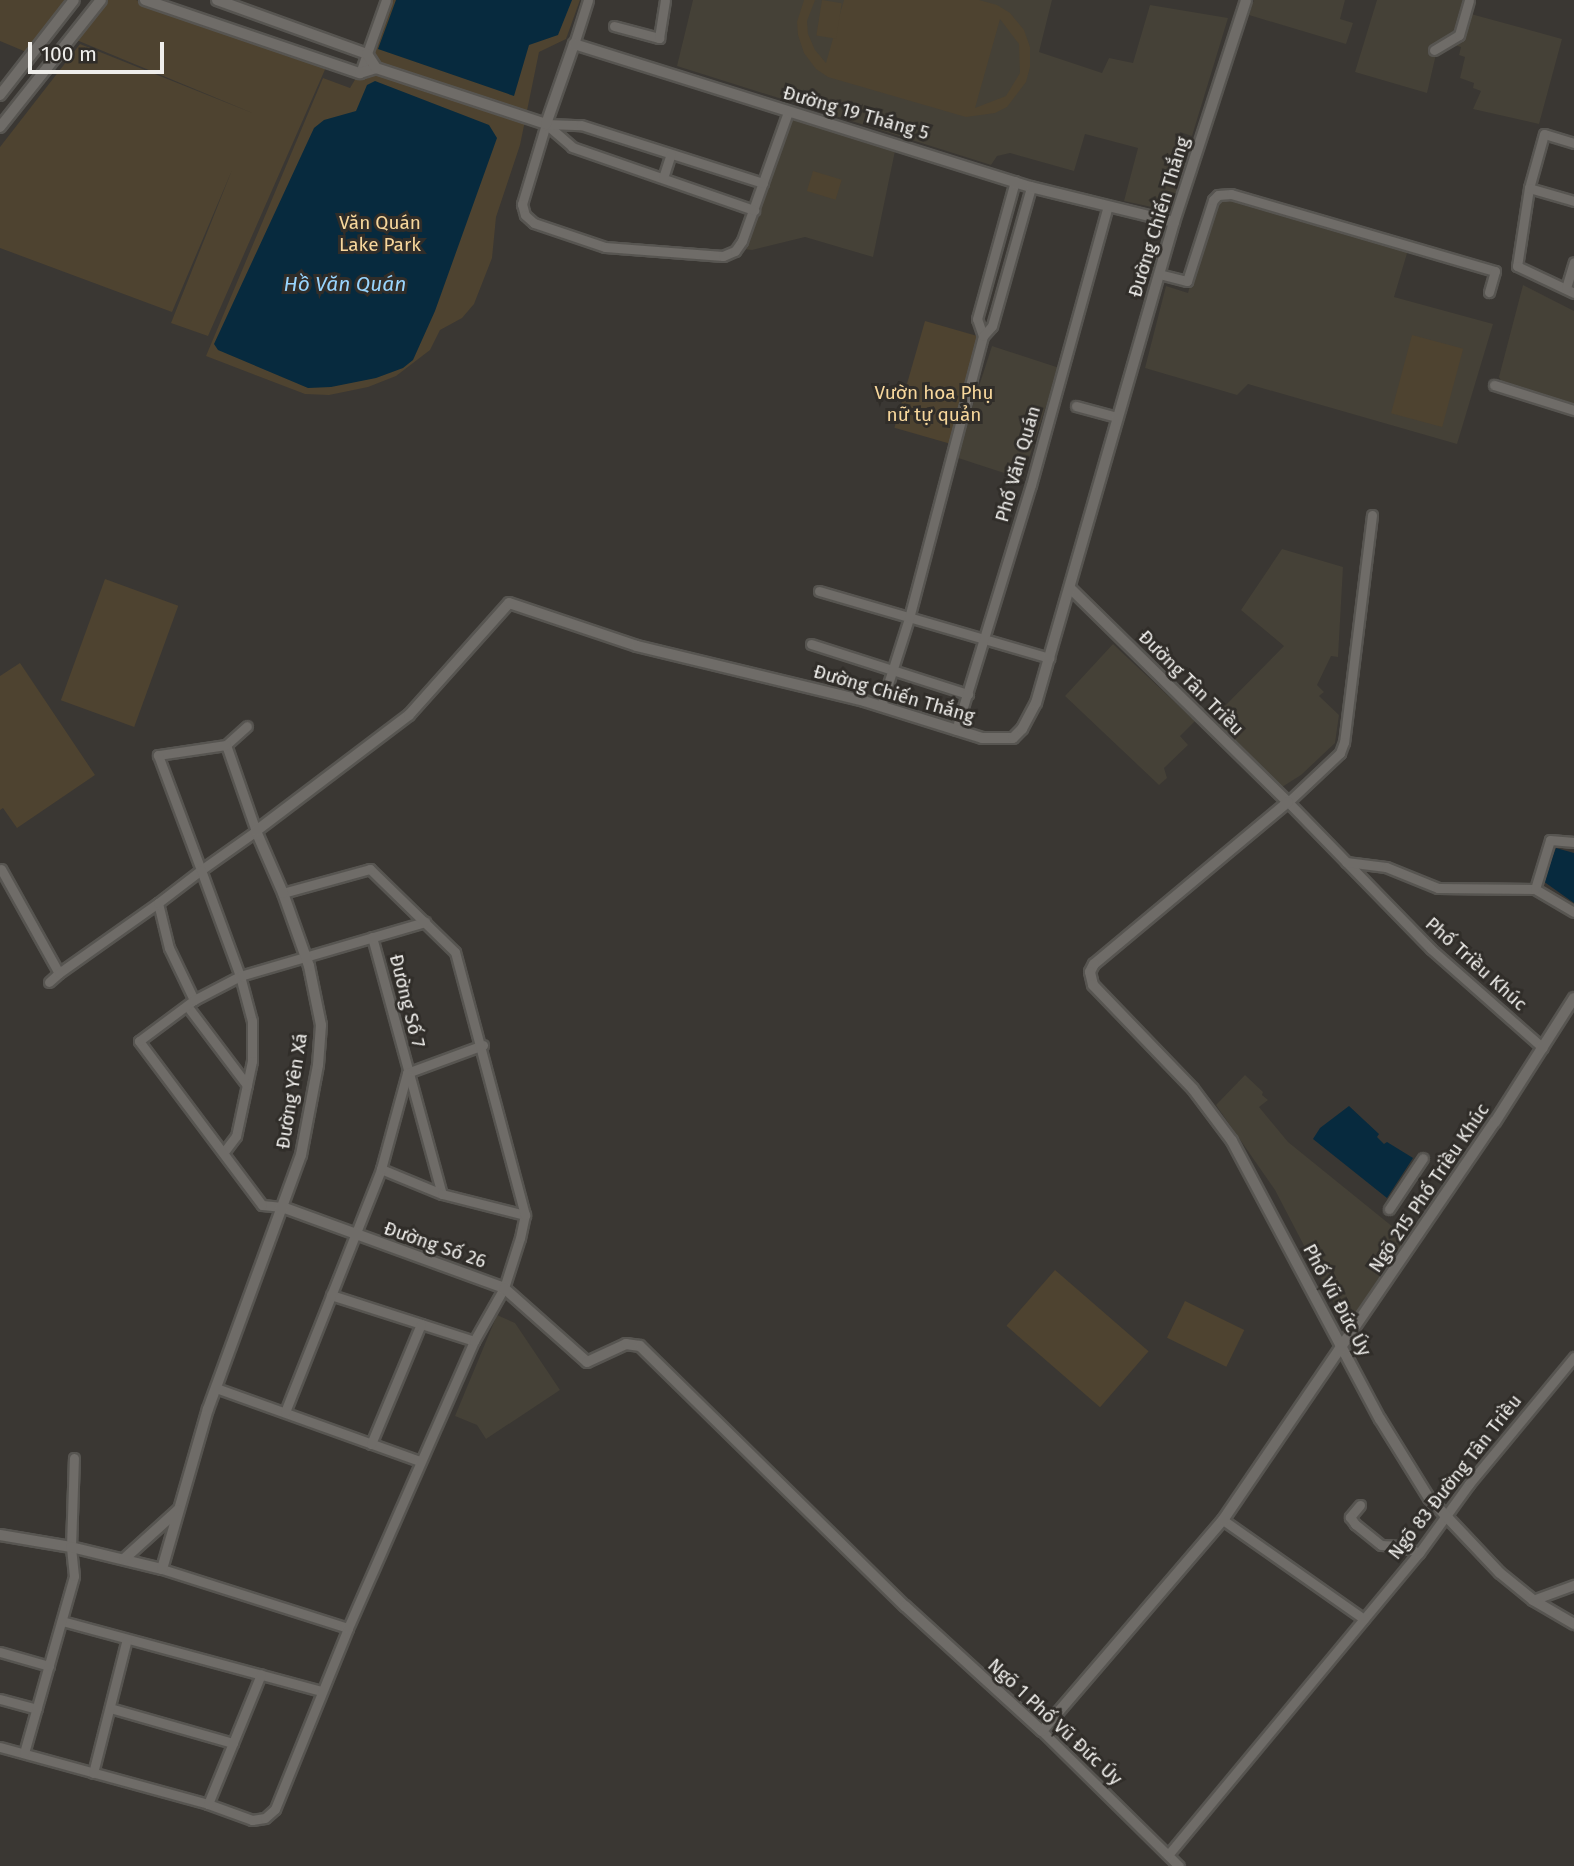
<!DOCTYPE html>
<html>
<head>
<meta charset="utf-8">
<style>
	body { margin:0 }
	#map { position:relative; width:1574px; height:1866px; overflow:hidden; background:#3a3733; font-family:"Fira Sans",sans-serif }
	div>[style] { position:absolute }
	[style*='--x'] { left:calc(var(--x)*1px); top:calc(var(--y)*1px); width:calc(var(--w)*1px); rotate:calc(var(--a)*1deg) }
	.built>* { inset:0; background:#454137; transform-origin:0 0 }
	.green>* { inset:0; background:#4e4330; transform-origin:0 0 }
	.water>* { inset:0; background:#072a3e }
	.roads { filter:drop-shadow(2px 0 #575551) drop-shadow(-2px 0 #575551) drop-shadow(0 2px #575551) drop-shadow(0 -2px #575551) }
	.minor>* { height:9px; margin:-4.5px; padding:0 4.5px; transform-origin:4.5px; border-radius:4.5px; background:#6f6c68 }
	.tertiary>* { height:10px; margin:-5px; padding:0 5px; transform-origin:5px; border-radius:5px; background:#6f6c68 }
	span { translate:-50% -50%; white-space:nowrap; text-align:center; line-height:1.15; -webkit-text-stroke:6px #302d29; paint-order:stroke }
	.street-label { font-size:19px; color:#efeeeb }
	.park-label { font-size:19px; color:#f7d79c }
	.water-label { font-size:21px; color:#98d4fd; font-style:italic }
	.scale { position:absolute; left:28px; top:42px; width:136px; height:32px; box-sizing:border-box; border:4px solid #efeeeb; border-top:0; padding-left:9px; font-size:21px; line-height:24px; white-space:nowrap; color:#efeeeb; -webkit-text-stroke:5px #302d29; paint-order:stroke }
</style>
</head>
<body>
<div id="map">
	<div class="built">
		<i style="clip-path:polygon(693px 0,1052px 0,1039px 52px,1102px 73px,1109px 58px,1133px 63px,1150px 5px,1228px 18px,1192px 136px,1180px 132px,1172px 159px,1185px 164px,1170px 211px,1124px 201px,1138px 148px,1085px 134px,1074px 171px,1010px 153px,997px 156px,991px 165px,677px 66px)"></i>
		<i style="clip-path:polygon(1254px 0,1345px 0,1340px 19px,1353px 23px,1346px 44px,1249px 15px)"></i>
		<i style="clip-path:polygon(1377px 0,1463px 0,1460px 11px,1562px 39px,1539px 124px,1473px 109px,1481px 91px,1473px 88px,1474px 83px,1460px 78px,1465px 57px,1459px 55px,1461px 47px,1445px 42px,1437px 50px,1427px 93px,1355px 72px)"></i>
		<i style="clip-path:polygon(789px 118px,895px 151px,873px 257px,805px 237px,752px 250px,744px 249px)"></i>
		<i style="clip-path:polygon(1220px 196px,1408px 250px,1394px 297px,1493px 324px,1457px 444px,1248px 384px,1237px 395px,1145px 368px,1166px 286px,1188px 293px,1215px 200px)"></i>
		<i style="clip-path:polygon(1523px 285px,1574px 311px,1574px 405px,1503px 385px,1499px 377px)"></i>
		<i style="left:992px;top:346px;width:70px;height:117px;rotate:18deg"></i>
		<i style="clip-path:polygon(1282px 549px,1343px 567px,1338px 657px,1331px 656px,1317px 685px,1324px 692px,1319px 696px,1339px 715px,1335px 743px,1301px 775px,1282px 787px,1213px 718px,1284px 646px,1241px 610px)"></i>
		<i style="clip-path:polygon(1113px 644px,1195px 721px,1180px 736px,1188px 745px,1164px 768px,1167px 778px,1159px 785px,1065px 696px)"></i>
		<i style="clip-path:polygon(1245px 1075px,1263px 1092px,1262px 1095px,1268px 1100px,1259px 1107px,1288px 1142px,1409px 1240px,1346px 1326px,1275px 1190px,1216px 1105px)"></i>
		<i style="clip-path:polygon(497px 1315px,515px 1323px,560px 1390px,486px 1439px,477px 1425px,455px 1416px)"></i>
	</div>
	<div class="green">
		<i style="clip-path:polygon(0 0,68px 0,31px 54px,0 41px)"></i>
		<i style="clip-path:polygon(106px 0,136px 0,327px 65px,208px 336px,171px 323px,232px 170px,172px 312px,0 248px,0 147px,80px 44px,255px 114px,74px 39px)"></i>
		<i style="clip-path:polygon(389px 0,580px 0,566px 39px,539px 52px,520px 145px,496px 217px,492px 258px,474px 304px,462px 318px,440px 330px,430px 350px,396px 376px,368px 387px,329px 395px,305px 394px,206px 356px,323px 78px,350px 88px,356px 78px,367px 71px,376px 73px,370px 52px)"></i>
		<i style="clip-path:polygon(evenodd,804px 0,815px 0,807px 21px,808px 34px,815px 50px,826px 63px,844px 0,979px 0,997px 5px,1010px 13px,1024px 30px,1030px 47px,1030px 67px,1026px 82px,1007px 107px,995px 113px,966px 117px,828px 77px,816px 69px,804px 53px,798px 35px,797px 22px,804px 0,1000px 19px,1019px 44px,1020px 73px,1006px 96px,975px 108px,1000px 19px)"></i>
		<i style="left:822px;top:0;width:20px;height:36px;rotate:9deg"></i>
		<i style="left:813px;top:171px;width:30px;height:21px;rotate:17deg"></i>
		<i style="left:925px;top:321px;width:58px;height:111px;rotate:16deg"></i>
		<i style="left:1412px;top:335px;width:53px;height:81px;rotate:15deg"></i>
		<i style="left:105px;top:579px;width:78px;height:129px;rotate:20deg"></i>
		<i style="clip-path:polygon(20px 663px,95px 775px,17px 828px,3px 808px,0 810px,0 676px)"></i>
		<i style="left:1055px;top:1270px;width:124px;height:74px;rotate:41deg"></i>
		<i style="left:1185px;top:1301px;width:66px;height:41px;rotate:26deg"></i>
	</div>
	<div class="water">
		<i style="clip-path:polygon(396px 0,572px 0,558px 35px,529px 45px,514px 96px,378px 49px)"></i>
		<i style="clip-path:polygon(375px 81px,489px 125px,497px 138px,435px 311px,413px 360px,403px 368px,376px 378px,331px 387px,308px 388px,218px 350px,214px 344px,314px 128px,324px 120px,356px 111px,367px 85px)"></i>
		<i style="clip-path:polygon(1556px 848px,1574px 853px,1574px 903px,1543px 881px)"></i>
		<i style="clip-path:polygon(1349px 1106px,1379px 1134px,1377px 1137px,1384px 1144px,1387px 1142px,1413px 1158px,1387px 1198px,1313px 1139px,1320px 1128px)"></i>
	</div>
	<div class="roads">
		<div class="minor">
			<i style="--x:614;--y:26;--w:47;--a:14.9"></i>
			<i style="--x:659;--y:38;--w:38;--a:-81"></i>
			<i style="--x:574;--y:44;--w:46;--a:-72.3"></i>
			<i style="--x:1434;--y:50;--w:29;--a:-31"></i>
			<i style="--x:1459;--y:35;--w:36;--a:-74"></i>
			<i style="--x:360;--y:73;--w:77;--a:-70.4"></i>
			<i style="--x:546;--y:124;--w:84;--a:106.7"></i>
			<i style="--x:522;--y:204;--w:11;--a:75"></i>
			<i style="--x:525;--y:215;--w:12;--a:42"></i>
			<i style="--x:534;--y:223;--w:75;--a:18.7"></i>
			<i style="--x:605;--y:247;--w:118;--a:4.4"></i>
			<i style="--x:723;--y:256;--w:13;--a:-23"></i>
			<i style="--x:735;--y:251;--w:12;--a:-55"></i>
			<i style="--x:742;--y:241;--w:137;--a:-70.4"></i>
			<i style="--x:546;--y:124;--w:35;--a:41"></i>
			<i style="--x:572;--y:147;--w:193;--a:19.1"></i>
			<i style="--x:546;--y:124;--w:35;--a:2"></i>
			<i style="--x:581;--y:125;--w:191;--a:17.7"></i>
			<i style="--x:1574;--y:143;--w:31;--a:-163"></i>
			<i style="--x:1544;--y:134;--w:56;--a:105.5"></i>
			<i style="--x:1529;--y:188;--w:79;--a:98.7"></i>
			<i style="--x:1517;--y:266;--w:63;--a:25.3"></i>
			<i style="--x:663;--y:178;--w:25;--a:-72"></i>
			<i style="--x:1529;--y:188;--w:47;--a:16.1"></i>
			<i style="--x:1159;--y:274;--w:29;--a:14"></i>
			<i style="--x:1187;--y:281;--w:85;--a:-72.2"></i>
			<i style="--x:1213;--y:200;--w:7;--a:-45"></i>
			<i style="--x:1218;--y:195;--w:13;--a:-4"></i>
			<i style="--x:1231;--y:194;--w:275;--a:16.3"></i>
			<i style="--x:1495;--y:271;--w:22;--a:106"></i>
			<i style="--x:1566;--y:288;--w:27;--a:-73"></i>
			<i style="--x:983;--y:336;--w:18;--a:-109"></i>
			<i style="--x:977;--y:319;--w:143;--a:-74.6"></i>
			<i style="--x:1494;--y:385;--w:84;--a:17.4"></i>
			<i style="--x:1076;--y:406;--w:42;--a:15"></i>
			<i style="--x:1372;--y:515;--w:229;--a:97"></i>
			<i style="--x:1344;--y:742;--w:12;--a:110"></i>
			<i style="--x:1340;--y:753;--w:71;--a:136.7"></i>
			<i style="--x:1288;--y:802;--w:205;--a:45.8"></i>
			<i style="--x:1431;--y:949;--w:149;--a:41.5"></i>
			<i style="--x:819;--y:591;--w:240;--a:16.2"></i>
			<i style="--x:811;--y:644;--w:165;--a:17.7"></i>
			<i style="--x:881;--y:706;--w:92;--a:-72.3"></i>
			<i style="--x:909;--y:618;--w:292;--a:-75.3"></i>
			<i style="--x:983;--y:336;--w:13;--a:-48"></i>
			<i style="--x:992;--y:326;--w:144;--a:-74.3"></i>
			<i style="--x:956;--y:730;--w:256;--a:-73"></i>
			<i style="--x:1031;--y:485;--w:289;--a:-74.6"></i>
			<i style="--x:226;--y:745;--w:28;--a:-42"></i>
			<i style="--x:1346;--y:862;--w:40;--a:7.1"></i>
			<i style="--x:1386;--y:867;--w:56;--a:22"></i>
			<i style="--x:1438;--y:888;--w:97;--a:0.6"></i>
			<i style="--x:1535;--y:889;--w:45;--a:30.5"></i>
			<i style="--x:1;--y:869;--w:119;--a:60.9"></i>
			<i style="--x:1535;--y:889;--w:51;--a:-73"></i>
			<i style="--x:1550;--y:840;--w:24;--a:5"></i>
			<i style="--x:158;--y:903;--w:46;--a:76.3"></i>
			<i style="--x:169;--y:948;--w:58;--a:64.3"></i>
			<i style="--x:372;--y:937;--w:266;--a:74.8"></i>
			<i style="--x:49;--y:982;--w:13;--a:-42"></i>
			<i style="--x:59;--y:973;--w:121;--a:-35.3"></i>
			<i style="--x:158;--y:903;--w:54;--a:-37.5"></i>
			<i style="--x:201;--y:870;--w:67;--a:-35.3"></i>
			<i style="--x:256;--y:831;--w:91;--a:-109.2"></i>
			<i style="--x:226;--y:745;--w:69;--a:171.6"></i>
			<i style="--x:158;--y:755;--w:123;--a:69.5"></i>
			<i style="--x:201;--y:870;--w:113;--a:69.8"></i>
			<i style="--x:240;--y:976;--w:47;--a:75.1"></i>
			<i style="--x:252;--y:1021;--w:40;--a:90"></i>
			<i style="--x:252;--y:1061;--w:77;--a:102"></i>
			<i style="--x:236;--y:1136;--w:21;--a:127"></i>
			<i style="--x:188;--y:1007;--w:98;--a:52.9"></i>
			<i style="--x:407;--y:1073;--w:81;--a:-20.2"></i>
			<i style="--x:381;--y:1169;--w:66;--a:22.3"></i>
			<i style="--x:442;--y:1194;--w:86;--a:14.2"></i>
			<i style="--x:282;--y:1207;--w:20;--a:-174"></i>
			<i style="--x:262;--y:1205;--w:205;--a:-126.9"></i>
			<i style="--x:139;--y:1041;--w:69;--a:-36.7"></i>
			<i style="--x:194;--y:1000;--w:52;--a:-27.6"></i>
			<i style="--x:240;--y:976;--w:193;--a:-16.3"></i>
			<i style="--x:1389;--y:1209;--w:61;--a:-56.3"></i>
			<i style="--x:331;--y:1295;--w:150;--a:17.8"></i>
			<i style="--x:216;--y:1388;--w:217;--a:19.7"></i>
			<i style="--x:285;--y:1412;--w:261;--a:-68.4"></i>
			<i style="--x:381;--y:1169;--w:99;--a:-74.8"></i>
			<i style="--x:371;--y:1444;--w:130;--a:-67.4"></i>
			<i style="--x:1360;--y:1505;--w:16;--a:130"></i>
			<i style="--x:1350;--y:1517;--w:9;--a:54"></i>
			<i style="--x:1355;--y:1524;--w:33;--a:39"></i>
			<i style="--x:1381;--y:1545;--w:20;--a:3"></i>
			<i style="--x:1401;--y:1546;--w:19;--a:21"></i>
			<i style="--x:1223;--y:1520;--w:172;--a:35.1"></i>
			<i style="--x:162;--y:1569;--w:195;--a:17.6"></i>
			<i style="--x:1533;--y:1600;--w:44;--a:-20.1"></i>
			<i style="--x:62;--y:1621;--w:269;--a:15.1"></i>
			<i style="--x:0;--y:1652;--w:51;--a:15.9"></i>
			<i style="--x:0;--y:1699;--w:38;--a:15"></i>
			<i style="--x:110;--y:1708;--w:128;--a:15.9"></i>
			<i style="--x:1042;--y:1731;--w:192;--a:44.6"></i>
			<i style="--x:0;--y:1747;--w:216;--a:15.3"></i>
			<i style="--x:208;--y:1804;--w:47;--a:20"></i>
			<i style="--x:252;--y:1820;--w:13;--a:-9"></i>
			<i style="--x:265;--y:1818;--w:13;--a:-42"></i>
			<i style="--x:275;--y:1809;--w:195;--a:-68"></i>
			<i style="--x:348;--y:1628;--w:313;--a:-66.3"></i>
			<i style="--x:474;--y:1341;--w:61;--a:-60.5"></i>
			<i style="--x:504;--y:1288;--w:52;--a:-72.3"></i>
			<i style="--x:520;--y:1238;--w:24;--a:-78"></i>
			<i style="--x:525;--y:1215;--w:272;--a:-104.9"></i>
			<i style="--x:455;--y:952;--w:119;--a:-135.7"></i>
			<i style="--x:370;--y:869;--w:90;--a:164.6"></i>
			<i style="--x:24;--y:1753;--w:184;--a:-74.2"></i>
			<i style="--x:74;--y:1576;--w:29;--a:-96"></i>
			<i style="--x:71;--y:1547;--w:89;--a:-88.1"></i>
			<i style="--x:93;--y:1773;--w:138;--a:-75.8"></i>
			<i style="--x:208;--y:1804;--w:140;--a:-67.8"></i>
			<i style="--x:1168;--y:1855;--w:393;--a:-50.3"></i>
			<i style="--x:1419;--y:1553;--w:85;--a:-54.1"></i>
			<i style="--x:1469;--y:1484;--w:165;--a:-50.4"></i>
		</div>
		<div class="tertiary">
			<i style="--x:145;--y:0;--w:227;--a:18.8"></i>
			<i style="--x:360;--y:73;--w:17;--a:-17"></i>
			<i style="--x:376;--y:68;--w:179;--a:18.2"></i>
			<i style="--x:546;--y:124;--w:85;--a:-70.7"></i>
			<i style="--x:574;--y:44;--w:479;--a:17.4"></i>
			<i style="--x:1031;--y:187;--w:147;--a:13.8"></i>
			<i style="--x:217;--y:0;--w:159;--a:19.8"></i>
			<i style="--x:367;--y:54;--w:17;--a:57"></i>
			<i style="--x:0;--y:95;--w:120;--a:-52.1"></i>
			<i style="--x:0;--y:127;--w:162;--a:-51.5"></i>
			<i style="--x:1070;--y:588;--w:305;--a:44.5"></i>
			<i style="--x:1288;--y:802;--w:253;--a:140.1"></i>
			<i style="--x:1094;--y:964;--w:9;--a:117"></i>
			<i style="--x:1090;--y:972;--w:13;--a:77"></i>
			<i style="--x:1093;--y:985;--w:144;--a:46.1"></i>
			<i style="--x:1193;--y:1089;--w:65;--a:53.1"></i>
			<i style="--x:1232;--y:1141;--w:315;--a:62"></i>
			<i style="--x:1380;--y:1419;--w:93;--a:58.2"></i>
			<i style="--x:1429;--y:1498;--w:103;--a:46.6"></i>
			<i style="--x:1500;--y:1573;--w:43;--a:39.3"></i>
			<i style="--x:1533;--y:1600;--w:48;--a:30.3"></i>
			<i style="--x:282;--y:1207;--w:236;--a:20"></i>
			<i style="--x:504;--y:1288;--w:111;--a:41.7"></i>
			<i style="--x:587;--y:1362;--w:43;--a:-24.8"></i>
			<i style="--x:626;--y:1344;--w:14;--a:8"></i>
			<i style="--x:640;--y:1346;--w:371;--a:44.5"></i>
			<i style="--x:905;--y:1606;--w:185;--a:42.4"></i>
			<i style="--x:1042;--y:1731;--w:278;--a:-49.4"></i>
			<i style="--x:1223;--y:1520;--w:482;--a:-55.7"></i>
			<i style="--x:1495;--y:1122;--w:147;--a:-57.5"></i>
			<i style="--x:0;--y:1535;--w:72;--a:9.6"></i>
			<i style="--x:71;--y:1547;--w:94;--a:13.6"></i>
			<i style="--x:162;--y:1569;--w:166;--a:-74"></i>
			<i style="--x:208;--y:1409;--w:270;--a:-69.9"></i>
			<i style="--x:301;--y:1155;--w:92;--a:-79.3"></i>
			<i style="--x:318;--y:1065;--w:40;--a:-85.7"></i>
			<i style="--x:321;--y:1025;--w:60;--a:-101.5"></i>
			<i style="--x:309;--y:966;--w:77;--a:-109.6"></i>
			<i style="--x:283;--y:893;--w:68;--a:-113.5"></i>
			<i style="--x:256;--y:831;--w:192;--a:-37.2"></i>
			<i style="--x:409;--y:715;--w:150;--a:-48.2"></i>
			<i style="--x:509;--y:603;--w:135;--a:18.6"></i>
			<i style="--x:637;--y:646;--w:234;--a:13.6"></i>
			<i style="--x:864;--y:701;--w:124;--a:17.4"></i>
			<i style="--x:982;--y:738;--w:31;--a:0"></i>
			<i style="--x:1013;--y:738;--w:13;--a:-45"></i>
			<i style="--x:1022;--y:729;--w:30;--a:-62"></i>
			<i style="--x:1036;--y:703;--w:500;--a:-73.99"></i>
			<i style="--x:1174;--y:222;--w:233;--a:-72"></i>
			<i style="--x:124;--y:1559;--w:73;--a:-42.2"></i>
		</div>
	</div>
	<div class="street-label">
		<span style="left:856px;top:113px;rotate:16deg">Đường 19 Tháng 5</span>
		<span style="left:1159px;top:217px;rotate:-73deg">Đường Chiến Thắng</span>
		<span style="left:1018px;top:464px;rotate:-74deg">Phố Văn Quán</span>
		<span style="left:1191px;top:683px;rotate:45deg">Đường Tân Triều</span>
		<span style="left:894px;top:694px;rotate:16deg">Đường Chiến Thắng</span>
		<span style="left:1476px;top:964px;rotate:42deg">Phố Triều Khúc</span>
		<span style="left:407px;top:1001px;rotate:76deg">Đường Số 7</span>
		<span style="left:292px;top:1091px;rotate:-81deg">Đường Yên Xá</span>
		<span style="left:1429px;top:1188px;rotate:-56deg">Ngõ 215 Phố Triều Khúc</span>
		<span style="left:435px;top:1245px;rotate:19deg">Đường Số 26</span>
		<span style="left:1337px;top:1300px;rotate:62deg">Phố Vũ Đức Úy</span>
		<span style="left:1455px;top:1477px;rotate:-52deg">Ngõ 83 Đường Tân Triều</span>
		<span style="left:1055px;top:1722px;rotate:43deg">Ngõ 1 Phố Vũ Đức Úy</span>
	</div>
	<div class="park-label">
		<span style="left:380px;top:234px">Văn Quán<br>Lake Park</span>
		<span style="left:934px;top:404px">Vườn hoa Phụ<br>nữ tự quản</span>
	</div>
	<div class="water-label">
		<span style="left:345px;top:284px">Hồ Văn Quán</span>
	</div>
	<div class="scale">100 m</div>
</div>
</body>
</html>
